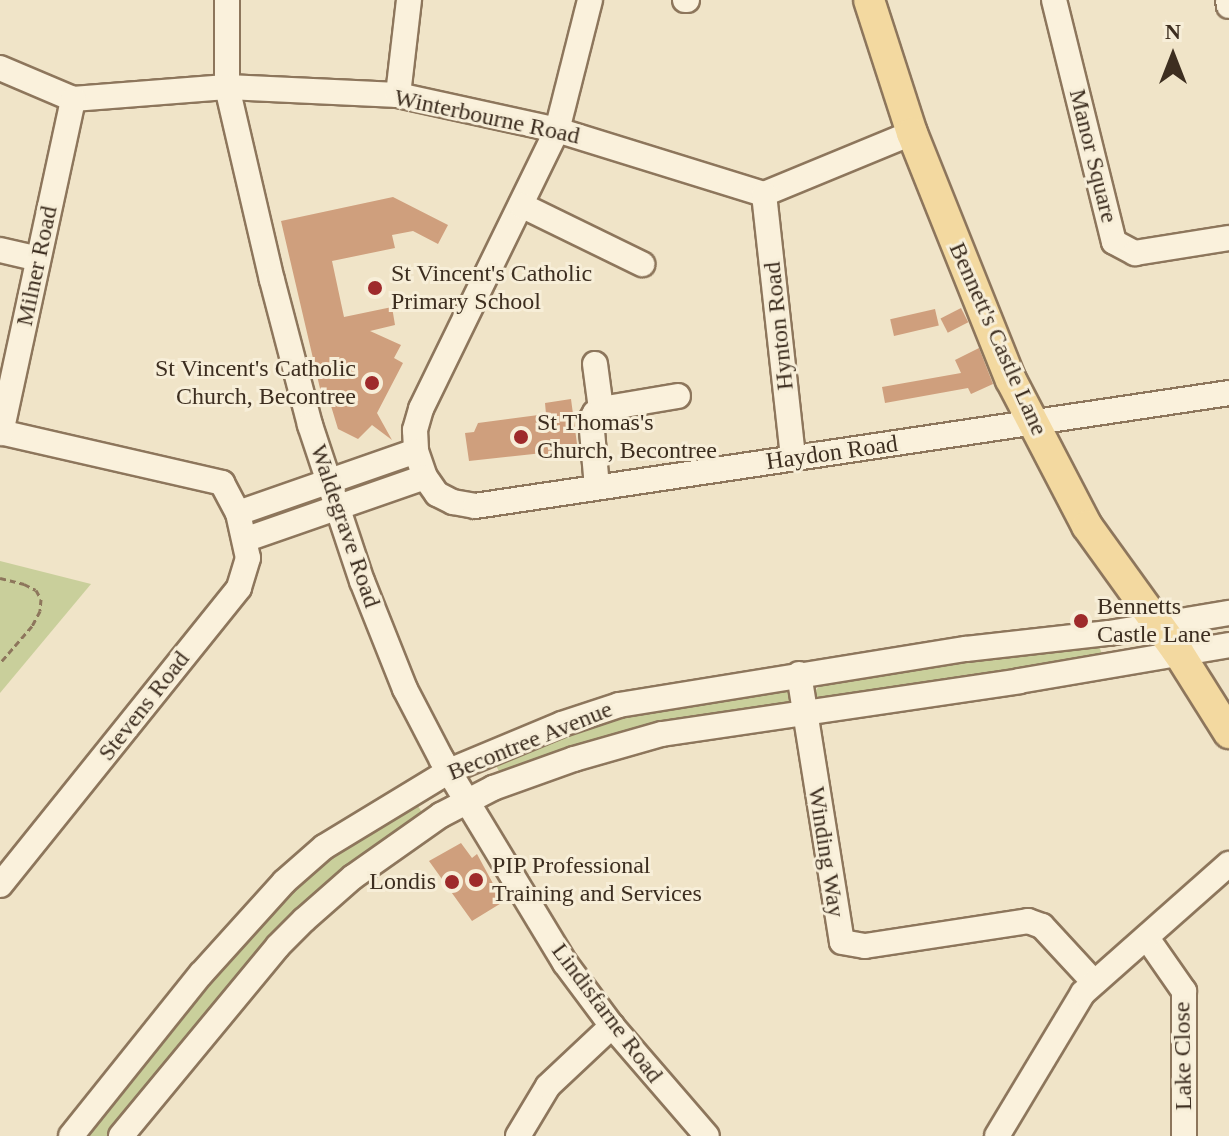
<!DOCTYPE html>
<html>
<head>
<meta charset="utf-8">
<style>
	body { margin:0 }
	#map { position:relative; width:1229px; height:1136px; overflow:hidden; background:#f0e4c8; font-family:"Times New Roman",serif }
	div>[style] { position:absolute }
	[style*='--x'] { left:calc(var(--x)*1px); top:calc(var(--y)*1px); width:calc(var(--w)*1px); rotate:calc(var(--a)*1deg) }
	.green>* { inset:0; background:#c9cf9b }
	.building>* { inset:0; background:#cf9f7d; transform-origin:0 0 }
	.path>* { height:3px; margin-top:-1.5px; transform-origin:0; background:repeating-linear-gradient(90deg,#8d765c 0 6px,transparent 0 10px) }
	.roads { filter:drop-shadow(2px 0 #8d765c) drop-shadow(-2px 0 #8d765c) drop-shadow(0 2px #8d765c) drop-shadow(0 -2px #8d765c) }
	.minor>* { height:24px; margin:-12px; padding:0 12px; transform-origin:12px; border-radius:12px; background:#faf1dc }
	.major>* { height:30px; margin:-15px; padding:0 15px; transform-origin:15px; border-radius:15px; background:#f3d9a0 }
	.dots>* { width:22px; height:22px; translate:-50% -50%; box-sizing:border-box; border:4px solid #f7eed8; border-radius:50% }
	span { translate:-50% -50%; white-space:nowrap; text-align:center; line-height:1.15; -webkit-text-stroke:6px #f7eed8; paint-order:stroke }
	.street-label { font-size:24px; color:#3d2e20 }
	.poi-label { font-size:24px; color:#3d2e20 }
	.left { translate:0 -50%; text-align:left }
	.right { translate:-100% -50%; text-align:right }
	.north { position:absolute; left:1133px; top:16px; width:80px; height:80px; -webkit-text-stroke:6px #f7eed8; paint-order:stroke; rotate:0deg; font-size:22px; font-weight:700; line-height:32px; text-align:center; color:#3d2e20 }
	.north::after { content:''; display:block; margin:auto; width:28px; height:36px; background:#3d2e20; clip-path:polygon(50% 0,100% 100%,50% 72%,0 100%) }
</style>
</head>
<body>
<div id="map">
	<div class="green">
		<i style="clip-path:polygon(0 561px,91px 584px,0 693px)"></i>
		<i style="clip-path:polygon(1098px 643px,1103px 657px,817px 699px,815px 691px,824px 681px)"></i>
		<i style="clip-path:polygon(788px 688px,793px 698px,785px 707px,502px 777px,492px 758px,579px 724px)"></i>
		<i style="clip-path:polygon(414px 800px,425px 817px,383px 845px,111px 1136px,83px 1136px,239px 946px,290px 892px,327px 860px)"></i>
	</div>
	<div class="building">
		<i style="clip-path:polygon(393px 197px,448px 225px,438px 244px,413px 231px,392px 235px,395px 248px,332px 261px,344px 317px,392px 307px,395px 325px,370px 331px,401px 345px,394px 358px,403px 363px,377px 413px,392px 440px,372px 425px,358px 439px,338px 429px,328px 396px,322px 397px,281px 221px)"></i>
		<i style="left:961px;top:308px;width:16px;height:23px;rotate:63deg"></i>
		<i style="left:935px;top:309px;width:17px;height:46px;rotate:77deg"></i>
		<i style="clip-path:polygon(979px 348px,993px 384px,971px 394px,968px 388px,885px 403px,882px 387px,961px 373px,955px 360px)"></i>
		<i style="clip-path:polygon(571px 399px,577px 444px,573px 455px,544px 459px,543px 453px,469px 461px,465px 433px,474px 432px,478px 423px,546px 414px,545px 403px)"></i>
		<i style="clip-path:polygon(461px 843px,472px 858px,477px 854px,503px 902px,472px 921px,429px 861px)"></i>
	</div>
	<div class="path">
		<i style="--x:0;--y:578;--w:25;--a:14"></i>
		<i style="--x:24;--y:584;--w:13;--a:27"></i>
		<i style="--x:36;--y:590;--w:10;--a:61"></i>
		<i style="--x:41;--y:599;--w:12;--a:95"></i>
		<i style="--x:40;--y:611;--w:17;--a:118"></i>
		<i style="--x:32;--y:626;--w:49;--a:130.9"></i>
	</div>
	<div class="roads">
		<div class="minor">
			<i style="--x:227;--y:0;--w:87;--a:90"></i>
			<i style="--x:227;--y:87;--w:198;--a:76.9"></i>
			<i style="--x:272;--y:280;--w:150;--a:75.3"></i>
			<i style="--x:310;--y:425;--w:164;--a:71.6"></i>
			<i style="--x:362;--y:581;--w:116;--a:68.3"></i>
			<i style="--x:405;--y:689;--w:80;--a:62.5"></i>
			<i style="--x:442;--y:760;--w:237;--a:58.8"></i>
			<i style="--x:565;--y:963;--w:79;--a:53.3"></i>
			<i style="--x:612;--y:1026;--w:145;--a:49.2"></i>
			<i style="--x:590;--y:0;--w:134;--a:104.2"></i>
			<i style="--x:557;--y:130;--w:310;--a:116"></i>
			<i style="--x:421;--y:409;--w:22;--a:106"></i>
			<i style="--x:415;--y:430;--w:21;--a:87"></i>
			<i style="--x:416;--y:451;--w:28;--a:71"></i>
			<i style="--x:425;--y:477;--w:21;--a:55"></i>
			<i style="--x:437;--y:494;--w:18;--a:27"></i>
			<i style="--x:453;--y:502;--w:22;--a:10"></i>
			<i style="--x:475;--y:506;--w:762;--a:-8.52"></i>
			<i style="--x:685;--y:0;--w:2;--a:0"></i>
			<i style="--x:1054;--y:0;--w:249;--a:76.1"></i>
			<i style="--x:1114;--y:242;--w:24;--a:28"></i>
			<i style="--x:1135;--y:253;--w:95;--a:-9.1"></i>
			<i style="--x:1228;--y:0;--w:6;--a:81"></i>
			<i style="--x:0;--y:68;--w:79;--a:23"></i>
			<i style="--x:73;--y:99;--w:154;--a:-4.5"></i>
			<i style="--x:227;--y:87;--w:171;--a:2.7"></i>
			<i style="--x:398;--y:95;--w:163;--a:12.4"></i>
			<i style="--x:557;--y:130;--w:217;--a:17.2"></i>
			<i style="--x:764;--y:194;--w:160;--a:-22.4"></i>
			<i style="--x:398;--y:95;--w:96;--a:-83.4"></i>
			<i style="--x:764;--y:194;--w:266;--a:83.7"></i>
			<i style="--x:521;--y:205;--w:135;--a:26"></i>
			<i style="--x:0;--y:250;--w:39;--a:13"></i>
			<i style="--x:595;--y:364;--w:45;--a:82.4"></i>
			<i style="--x:0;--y:432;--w:228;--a:12.9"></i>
			<i style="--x:222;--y:483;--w:34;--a:62"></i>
			<i style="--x:238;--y:513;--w:46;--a:77.5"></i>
			<i style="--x:248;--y:558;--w:31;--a:107"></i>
			<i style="--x:239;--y:588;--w:381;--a:128.8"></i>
			<i style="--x:1;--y:433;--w:342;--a:-77.8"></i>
			<i style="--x:597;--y:487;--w:67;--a:-95.1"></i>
			<i style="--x:591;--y:420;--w:8;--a:-60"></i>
			<i style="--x:595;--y:413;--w:7;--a:-34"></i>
			<i style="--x:601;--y:409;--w:78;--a:-9.6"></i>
			<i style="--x:238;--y:513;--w:188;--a:-19.2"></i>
			<i style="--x:247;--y:539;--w:188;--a:-19.2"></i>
			<i style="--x:799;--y:674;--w:271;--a:80.9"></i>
			<i style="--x:842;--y:942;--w:23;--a:10"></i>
			<i style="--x:865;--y:946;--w:165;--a:-8.7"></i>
			<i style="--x:1028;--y:921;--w:15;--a:20"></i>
			<i style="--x:1042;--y:926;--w:75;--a:47.2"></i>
			<i style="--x:1147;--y:938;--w:65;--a:55.1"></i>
			<i style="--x:1184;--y:991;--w:145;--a:90"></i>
			<i style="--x:71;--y:1136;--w:208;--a:-51.3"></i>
			<i style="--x:201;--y:974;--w:124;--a:-47.9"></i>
			<i style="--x:284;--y:882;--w:53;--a:-41.2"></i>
			<i style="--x:324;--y:847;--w:146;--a:-31.3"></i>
			<i style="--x:449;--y:771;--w:122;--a:-22.6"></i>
			<i style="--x:562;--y:724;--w:60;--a:-18.4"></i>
			<i style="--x:619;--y:705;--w:351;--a:-9.2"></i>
			<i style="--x:966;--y:649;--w:144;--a:-6.4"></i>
			<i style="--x:1109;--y:633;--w:122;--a:-9.5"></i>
			<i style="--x:121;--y:1136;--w:246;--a:-50.4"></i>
			<i style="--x:278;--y:946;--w:37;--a:-45"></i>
			<i style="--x:304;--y:920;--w:65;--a:-41.3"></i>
			<i style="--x:353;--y:877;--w:108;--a:-35.2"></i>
			<i style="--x:441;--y:815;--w:59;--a:-27.4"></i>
			<i style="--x:493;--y:788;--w:86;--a:-19.7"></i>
			<i style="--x:574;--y:759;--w:91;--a:-15.9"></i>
			<i style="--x:662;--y:734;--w:361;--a:-8.4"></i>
			<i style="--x:1019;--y:681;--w:213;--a:-9.7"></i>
			<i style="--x:518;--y:1136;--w:58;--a:-59"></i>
			<i style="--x:548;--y:1086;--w:88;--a:-43.2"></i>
			<i style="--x:997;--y:1136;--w:167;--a:-59"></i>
			<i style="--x:1083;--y:993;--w:195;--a:-41.5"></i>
		</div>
		<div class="major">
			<i style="--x:869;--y:0;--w:140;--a:72.1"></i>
			<i style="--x:912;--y:133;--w:266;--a:68.2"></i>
			<i style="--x:1011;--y:380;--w:165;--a:62.5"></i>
			<i style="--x:1087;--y:526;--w:155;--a:54.2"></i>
			<i style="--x:1178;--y:652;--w:96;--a:57.8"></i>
		</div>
	</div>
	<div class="dots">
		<i style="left:375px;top:288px;background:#9e2a2b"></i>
		<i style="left:372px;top:383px;background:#9e2a2b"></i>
		<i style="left:521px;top:437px;background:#9e2a2b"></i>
		<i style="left:1081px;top:621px;background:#9e2a2b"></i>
		<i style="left:476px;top:880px;background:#9e2a2b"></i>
		<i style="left:452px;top:882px;background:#9e2a2b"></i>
	</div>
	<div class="street-label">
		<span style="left:487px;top:117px;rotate:12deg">Winterbourne Road</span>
		<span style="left:1093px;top:156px;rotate:76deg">Manor Square</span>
		<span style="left:37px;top:266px;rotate:-78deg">Milner Road</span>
		<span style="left:779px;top:326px;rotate:-96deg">Hynton Road</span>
		<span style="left:998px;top:339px;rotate:66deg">Bennett's Castle Lane</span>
		<span style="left:832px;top:453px;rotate:-8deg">Haydon Road</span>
		<span style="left:345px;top:526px;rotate:71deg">Waldegrave Road</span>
		<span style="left:144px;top:706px;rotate:-52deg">Stevens Road</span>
		<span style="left:530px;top:741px;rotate:-22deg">Becontree Avenue</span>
		<span style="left:826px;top:852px;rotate:81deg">Winding Way</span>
		<span style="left:607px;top:1013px;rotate:53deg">Lindisfarne Road</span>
		<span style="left:1183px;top:1056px;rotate:-91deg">Lake Close</span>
	</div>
	<div class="poi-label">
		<span class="left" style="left:391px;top:288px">St Vincent's Catholic<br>Primary School</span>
		<span class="right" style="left:356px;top:383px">St Vincent's Catholic<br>Church, Becontree</span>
		<span class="left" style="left:537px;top:437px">St Thomas's<br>Church, Becontree</span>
		<span class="left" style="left:1097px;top:621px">Bennetts<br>Castle Lane</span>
		<span class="left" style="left:492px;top:880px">PIP Professional<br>Training and Services</span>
		<span class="right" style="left:436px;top:882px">Londis</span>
	</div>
	<div class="north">N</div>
</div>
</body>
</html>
